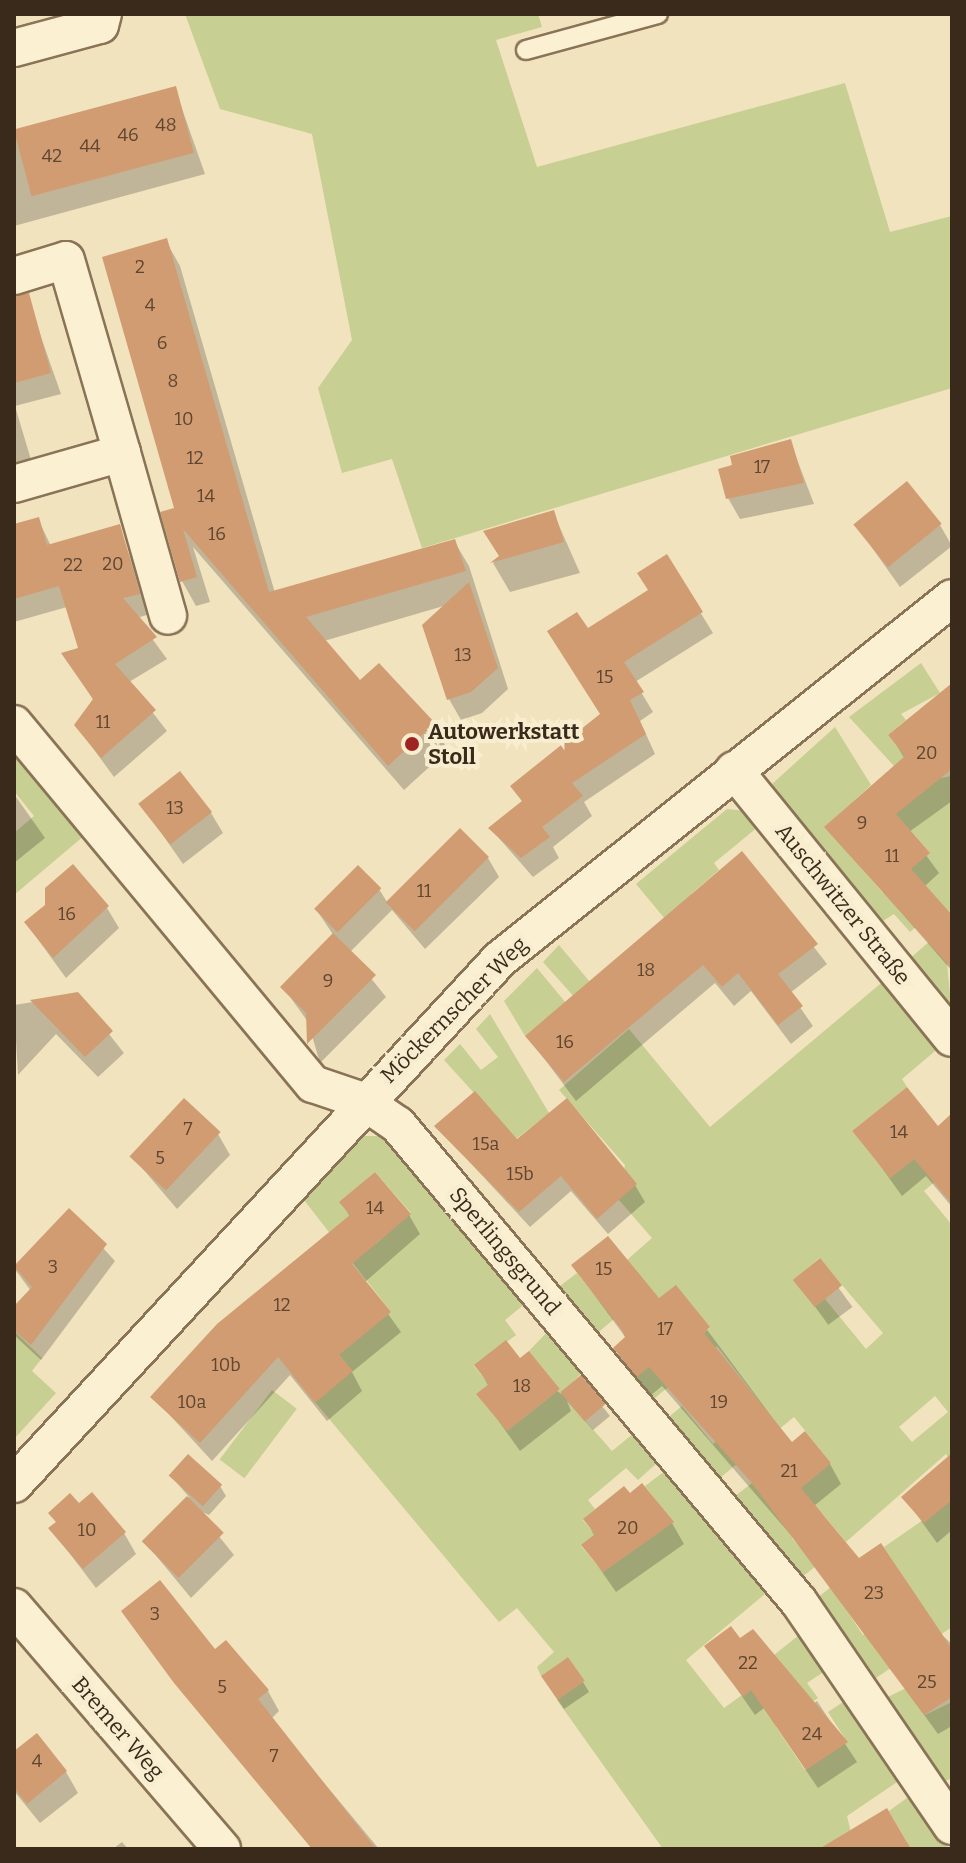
<!DOCTYPE html>
<html>
<head>
<meta charset="utf-8">
<style>
	body { margin:0 }
	#map { position:relative; width:966px; height:1863px; overflow:hidden; background:#f1e3be; font-family:Bitter,serif }
	div>[style] { position:absolute }
	[style*='--x'] { left:calc(var(--x)*1px); top:calc(var(--y)*1px); width:calc(var(--w)*1px); rotate:calc(var(--a)*1deg) }
	.green>* { inset:0; background:#c7cf92; transform-origin:0 0 }
	.shadow>* { inset:0; background:#0003; transform-origin:0 0 }
	.building>* { inset:0; background:#d19c72; transform-origin:0 0 }
	.roads { filter:drop-shadow(2px 0 #8a7356) drop-shadow(-2px 0 #8a7356) drop-shadow(0 2px #8a7356) drop-shadow(0 -2px #8a7356) }
	.service>* { height:18px; margin:-9px; padding:0 9px; transform-origin:9px; border-radius:9px; background:#fbf0d2 }
	.minor>* { height:36px; margin:-18px; padding:0 18px; transform-origin:18px; border-radius:18px; background:#fbf0d2 }
	.dots>* { width:22px; height:22px; translate:-50% -50%; box-sizing:border-box; border:4px solid #f8edcf; border-radius:50% }
	span { translate:-50% -50%; white-space:nowrap; text-align:center; line-height:1.15; -webkit-text-stroke:8px #f8edcf; paint-order:stroke }
	.number-label { font-size:18px; color:#5f4631 }
	.number-label span { -webkit-text-stroke-width:0 }
	.poi-label { font-size:22px; color:#392a1b; font-weight:700 }
	.left { translate:0 -50%; text-align:left }
	.street-label { font-size:22px; color:#392a1b }
	.frame { position:absolute; inset:0; border:16px solid #392a1b; pointer-events:none }
</style>
</head>
<body>
<div id="map">
	<div class="green">
		<i style="clip-path:polygon(185px 14px,538px 14px,542px 27px,496px 40px,537px 167px,845px 83px,890px 232px,952px 216px,952px 388px,422px 548px,392px 459px,342px 473px,318px 388px,352px 340px,312px 134px,220px 109px)"></i>
		<i style="clip-path:polygon(921px 663px,940px 693px,901px 714px,906px 720px,888px 735px,925px 781px,952px 776px,952px 915px,942px 905px,910px 932px,894px 914px,878px 924px,772px 784px,835px 727px,871px 785px,825px 827px,883px 893px,929px 852px,884px 801px,906px 779px,849px 717px)"></i>
		<i style="clip-path:polygon(14px 750px,85px 835px,14px 895px,14px 833px,34px 816px,14px 791px)"></i>
		<i style="clip-path:polygon(727px 809px,747px 811px,759px 826px,714px 863px,719px 870px,691px 894px,711px 917px,690px 949px,636px 884px)"></i>
		<i style="clip-path:polygon(952px 922px,947px 963px,952px 1015px,908px 960px)"></i>
		<i style="clip-path:polygon(559px 945px,615px 1012px,584px 1008px,543px 962px)"></i>
		<i style="clip-path:polygon(537px 968px,566px 1003px,525px 1036px,504px 1001px)"></i>
		<i style="clip-path:polygon(evenodd,886px 979px,941px 1046px,902px 1079px,907px 1087px,852px 1131px,890px 1178px,943px 1136px,952px 1167px,924px 1191px,952px 1225px,952px 1463px,946px 1454px,846px 1542px,822px 1513px,792px 1538px,816px 1566px,797px 1581px,730px 1500px,752px 1483px,774px 1510px,831px 1463px,794px 1417px,715px 1482px,664px 1421px,682px 1406px,713px 1444px,762px 1405px,717px 1346px,649px 1403px,625px 1376px,639px 1354px,655px 1373px,710px 1328px,676px 1286px,659px 1298px,650px 1289px,595px 1335px,556px 1289px,577px 1273px,600px 1302px,627px 1260px,652px 1238px,619px 1200px,625px 1165px,559px 1090px,629px 1029px,710px 1127px,886px 979px,819px 1258px,883px 1333px,866px 1349px,825px 1299px,815px 1306px,794px 1280px,819px 1258px,886px 979px,935px 1396px,948px 1412px,912px 1442px,899px 1427px,935px 1396px)"></i>
		<i style="clip-path:polygon(490px 1014px,549px 1113px,516px 1139px,444px 1060px,460px 1044px,481px 1070px,498px 1057px,476px 1029px)"></i>
		<i style="clip-path:polygon(evenodd,364px 1136px,384px 1136px,526px 1303px,505px 1320px,516px 1335px,474px 1366px,489px 1384px,477px 1394px,507px 1431px,560px 1389px,529px 1351px,549px 1330px,583px 1372px,561px 1393px,612px 1451px,634px 1433px,658px 1462px,638px 1480px,626px 1468px,588px 1500px,595px 1509px,583px 1520px,595px 1534px,581px 1546px,603px 1572px,673px 1522px,645px 1486px,665px 1471px,766px 1593px,686px 1660px,724px 1708px,781px 1667px,774px 1655px,799px 1635px,825px 1671px,807px 1683px,818px 1698px,776px 1727px,805px 1770px,847px 1742px,828px 1712px,846px 1700px,900px 1780px,847px 1816px,855px 1849px,663px 1849px,557px 1700px,584px 1681px,568px 1657px,541px 1676px,537px 1667px,554px 1652px,517px 1608px,499px 1622px,315px 1402px,352px 1371px,326px 1338px,376px 1324px,391px 1312px,304px 1200px,364px 1136px,375px 1172px,411px 1213px,376px 1244px,340px 1202px,375px 1172px)"></i>
		<i style="clip-path:polygon(14px 1331px,42px 1358px,32px 1371px,56px 1393px,14px 1439px)"></i>
		<i style="left:272px;top:1390px;width:31px;height:87px;rotate:37deg"></i>
		<i style="clip-path:polygon(952px 1500px,952px 1627px,870px 1682px,817px 1598px,831px 1587px,863px 1635px,918px 1599px,884px 1547px)"></i>
		<i style="clip-path:polygon(906px 1688px,925px 1715px,952px 1702px,952px 1778px,939px 1784px,882px 1700px)"></i>
		<i style="clip-path:polygon(911px 1795px,948px 1849px,896px 1849px,907px 1842px,889px 1811px)"></i>
	</div>
	<div class="shadow">
		<i style="clip-path:polygon(175px 89px,205px 174px,14px 226px,14px 133px)"></i>
		<i style="clip-path:polygon(166px 241px,180px 266px,275px 593px,454px 541px,469px 566px,508px 689px,482px 713px,461px 720px,449px 699px,447px 605px,324px 641px,360px 683px,433px 725px,448px 750px,404px 790px,193px 547px,210px 602px,196px 606px,182px 581px)"></i>
		<i style="clip-path:polygon(28px 300px,61px 394px,15px 406px,37px 480px,14px 486px,14px 304px)"></i>
		<i style="clip-path:polygon(790px 441px,814px 504px,740px 519px,728px 498px)"></i>
		<i style="clip-path:polygon(553px 512px,580px 573px,510px 592px,493px 563px)"></i>
		<i style="clip-path:polygon(38px 519px,51px 546px,119px 526px,150px 614px,137px 618px,167px 659px,129px 682px,167px 731px,114px 777px,76px 725px,94px 701px,64px 654px,80px 649px,67px 607px,14px 622px,14px 526px)"></i>
		<i style="clip-path:polygon(855px 524px,940px 525px,952px 546px,900px 587px)"></i>
		<i style="clip-path:polygon(666px 557px,713px 633px,635px 682px,653px 712px,640px 721px,655px 754px,584px 802px,592px 816px,553px 847px,559px 858px,533px 877px,490px 828px,523px 803px,513px 787px,602px 716px,588px 631px,650px 592px)"></i>
		<i style="clip-path:polygon(952px 685px,952px 801px,909px 832px,939px 873px,924px 887px,952px 918px,952px 971px,827px 827px,905px 759px,890px 735px)"></i>
		<i style="clip-path:polygon(14px 794px,45px 838px,14px 863px)"></i>
		<i style="clip-path:polygon(141px 804px,211px 813px,223px 833px,183px 864px)"></i>
		<i style="clip-path:polygon(742px 854px,827px 964px,790px 993px,813px 1026px,791px 1044px,751px 991px,734px 1006px,715px 983px,576px 1101px,528px 1037px)"></i>
		<i style="clip-path:polygon(488px 858px,499px 877px,425px 949px,392px 910px,350px 952px,386px 997px,320px 1063px,308px 1022px,283px 987px,334px 936px,316px 909px,379px 889px,387px 902px)"></i>
		<i style="clip-path:polygon(47px 906px,107px 908px,119px 928px,66px 978px,26px 923px)"></i>
		<i style="clip-path:polygon(78px 995px,124px 1053px,98px 1077px,56px 1034px,18px 1075px,14px 1005px)"></i>
		<i style="clip-path:polygon(952px 1116px,952px 1207px,926px 1176px,902px 1196px,855px 1131px,937px 1128px)"></i>
		<i style="clip-path:polygon(437px 1127px,516px 1141px,635px 1185px,645px 1202px,608px 1234px,571px 1191px,530px 1227px)"></i>
		<i style="clip-path:polygon(218px 1134px,230px 1155px,177px 1209px,131px 1155px)"></i>
		<i style="clip-path:polygon(342px 1203px,409px 1215px,420px 1234px,365px 1282px,401px 1332px,352px 1372px,362px 1391px,327px 1421px,290px 1375px,212px 1461px,153px 1397px,350px 1217px)"></i>
		<i style="clip-path:polygon(69px 1211px,115px 1261px,41px 1360px,14px 1335px,14px 1309px,31px 1291px,14px 1268px)"></i>
		<i style="left:819px;top:1261px;width:57px;height:30px;rotate:54deg"></i>
		<i style="clip-path:polygon(573px 1266px,659px 1301px,676px 1288px,792px 1444px,805px 1434px,830px 1464px,841px 1484px,814px 1506px,858px 1560px,952px 1644px,952px 1726px,938px 1734px,809px 1556px,662px 1386px,650px 1396px,627px 1368px,615px 1348px,626px 1338px)"></i>
		<i style="clip-path:polygon(520px 1361px,561px 1394px,580px 1378px,610px 1416px,593px 1430px,567px 1401px,571px 1411px,520px 1451px,479px 1394px,489px 1387px,477px 1366px)"></i>
		<i style="clip-path:polygon(952px 1466px,952px 1530px,937px 1543px,904px 1497px)"></i>
		<i style="clip-path:polygon(171px 1476px,220px 1486px,226px 1496px,209px 1515px,198px 1510px,234px 1555px,191px 1598px,144px 1541px,189px 1497px)"></i>
		<i style="clip-path:polygon(78px 1506px,124px 1533px,136px 1554px,96px 1588px,51px 1529px,57px 1524px,51px 1513px)"></i>
		<i style="clip-path:polygon(586px 1520px,672px 1523px,684px 1544px,616px 1592px,584px 1546px,595px 1537px)"></i>
		<i style="clip-path:polygon(123px 1611px,214px 1652px,268px 1691px,279px 1711px,271px 1719px,379px 1849px,315px 1849px)"></i>
		<i style="clip-path:polygon(707px 1646px,808px 1707px,817px 1701px,857px 1762px,818px 1788px,764px 1708px,755px 1715px)"></i>
		<i style="clip-path:polygon(583px 1682px,589px 1692px,564px 1709px,549px 1687px)"></i>
		<i style="clip-path:polygon(14px 1754px,66px 1772px,78px 1793px,40px 1823px,14px 1791px)"></i>
		<i style="clip-path:polygon(122px 1842px,128px 1849px,113px 1849px)"></i>
	</div>
	<div class="building">
		<i style="left:176px;top:86px;width:69px;height:168px;rotate:75deg"></i>
		<i style="clip-path:polygon(167px 238px,269px 592px,455px 539px,466px 571px,306px 617px,360px 680px,379px 663px,435px 723px,388px 766px,183px 529px,197px 577px,180px 582px,160px 512px,174px 508px,102px 257px)"></i>
		<i style="clip-path:polygon(29px 293px,51px 373px,14px 383px,14px 296px)"></i>
		<i style="clip-path:polygon(791px 439px,804px 483px,726px 499px,718px 469px,732px 465px,730px 456px)"></i>
		<i style="left:907px;top:481px;width:55px;height:69px;rotate:51deg"></i>
		<i style="clip-path:polygon(554px 510px,564px 542px,490px 563px,499px 556px,483px 531px)"></i>
		<i style="clip-path:polygon(39px 517px,47px 545px,120px 524px,140px 594px,123px 598px,157px 637px,115px 664px,156px 710px,101px 758px,74px 725px,93px 699px,61px 653px,78px 648px,59px 586px,14px 599px,14px 524px)"></i>
		<i style="clip-path:polygon(667px 554px,703px 612px,624px 662px,644px 692px,630px 700px,646px 734px,572px 783px,583px 796px,542px 827px,550px 837px,521px 858px,488px 828px,522px 801px,510px 786px,600px 714px,547px 631px,577px 612px,588px 628px,648px 590px,637px 573px)"></i>
		<i style="clip-path:polygon(469px 582px,498px 668px,471px 692px,447px 700px,422px 625px)"></i>
		<i style="clip-path:polygon(952px 683px,952px 769px,896px 814px,930px 853px,911px 869px,952px 915px,952px 969px,824px 827px,905px 756px,888px 735px)"></i>
		<i style="left:180px;top:771px;width:52px;height:53px;rotate:52deg"></i>
		<i style="left:460px;top:828px;width:41px;height:105px;rotate:45deg"></i>
		<i style="clip-path:polygon(742px 851px,818px 944px,778px 974px,803px 1006px,778px 1025px,738px 973px,722px 987px,703px 965px,564px 1082px,525px 1036px)"></i>
		<i style="clip-path:polygon(73px 864px,109px 906px,53px 958px,24px 922px,45px 905px,45px 888px)"></i>
		<i style="left:358px;top:865px;width:33px;height:62px;rotate:45deg"></i>
		<i style="clip-path:polygon(333px 933px,376px 975px,307px 1044px,306px 1013px,280px 987px)"></i>
		<i style="clip-path:polygon(78px 992px,113px 1031px,85px 1057px,30px 1000px)"></i>
		<i style="clip-path:polygon(907px 1087px,938px 1126px,952px 1113px,952px 1204px,914px 1159px,890px 1178px,852px 1131px)"></i>
		<i style="clip-path:polygon(475px 1091px,517px 1139px,567px 1098px,637px 1184px,597px 1219px,561px 1176px,519px 1212px,434px 1126px)"></i>
		<i style="left:184px;top:1098px;width:50px;height:80px;rotate:43deg"></i>
		<i style="clip-path:polygon(375px 1172px,411px 1214px,352px 1264px,391px 1312px,339px 1355px,353px 1371px,315px 1403px,278px 1357px,200px 1443px,150px 1397px,217px 1324px,350px 1215px,339px 1202px)"></i>
		<i style="clip-path:polygon(69px 1208px,107px 1244px,31px 1345px,14px 1330px,14px 1306px,32px 1287px,14px 1266px)"></i>
		<i style="clip-path:polygon(608px 1236px,659px 1298px,676px 1285px,710px 1327px,704px 1333px,792px 1442px,805px 1431px,831px 1463px,801px 1488px,859px 1558px,881px 1543px,952px 1649px,952px 1697px,924px 1715px,752px 1483px,649px 1367px,637px 1377px,613px 1348px,625px 1337px,621px 1329px,571px 1265px)"></i>
		<i style="left:820px;top:1258px;width:35px;height:35px;rotate:51deg"></i>
		<i style="clip-path:polygon(506px 1340px,520px 1358px,529px 1351px,560px 1389px,507px 1431px,476px 1394px,489px 1384px,474px 1365px)"></i>
		<i style="left:581px;top:1375px;width:38px;height:27px;rotate:50deg"></i>
		<i style="clip-path:polygon(952px 1453px,952px 1500px,924px 1523px,901px 1497px)"></i>
		<i style="left:188px;top:1454px;width:46px;height:29px;rotate:42deg"></i>
		<i style="clip-path:polygon(642px 1483px,674px 1522px,603px 1572px,581px 1545px,595px 1534px,583px 1519px,624px 1486px,630px 1493px)"></i>
		<i style="clip-path:polygon(92px 1492px,126px 1532px,83px 1569px,48px 1528px,56px 1522px,48px 1513px,70px 1493px,79px 1503px)"></i>
		<i style="left:187px;top:1496px;width:52px;height:64px;rotate:45deg"></i>
		<i style="clip-path:polygon(160px 1580px,215px 1649px,226px 1640px,269px 1690px,258px 1699px,376px 1849px,312px 1849px,174px 1683px,121px 1611px)"></i>
		<i style="clip-path:polygon(731px 1626px,740px 1638px,753px 1629px,848px 1742px,806px 1770px,751px 1690px,743px 1697px,704px 1646px)"></i>
		<i style="left:568px;top:1657px;width:29px;height:33px;rotate:55deg"></i>
		<i style="clip-path:polygon(37px 1733px,67px 1771px,27px 1804px,14px 1788px,14px 1751px)"></i>
		<i style="clip-path:polygon(887px 1808px,911px 1849px,819px 1849px)"></i>
	</div>
	<div class="roads">
		<div class="service">
			<i style="--x:526;--y:50;--w:137;--a:-15.3"></i>
		</div>
		<div class="minor">
			<i style="--x:14;--y:48;--w:89;--a:-15"></i>
			<i style="--x:100;--y:25;--w:11;--a:-75"></i>
			<i style="--x:14;--y:276;--w:54;--a:-17.1"></i>
			<i style="--x:66;--y:260;--w:201;--a:73.8"></i>
			<i style="--x:122;--y:453;--w:112;--a:164"></i>
			<i style="--x:122;--y:453;--w:169;--a:74.2"></i>
			<i style="--x:14;--y:724;--w:468;--a:50.3"></i>
			<i style="--x:313;--y:1084;--w:53;--a:18.8"></i>
			<i style="--x:363;--y:1101;--w:42;--a:34.4"></i>
			<i style="--x:398;--y:1125;--w:623;--a:49.95"></i>
			<i style="--x:799;--y:1602;--w:271;--a:55.7"></i>
			<i style="--x:734;--y:770;--w:345;--a:50.9"></i>
			<i style="--x:14;--y:1484;--w:715;--a:-47.21"></i>
			<i style="--x:500;--y:959;--w:578;--a:-38.61"></i>
			<i style="--x:14;--y:1607;--w:319;--a:49.3"></i>
		</div>
	</div>
	<div class="dots">
		<i style="left:412px;top:744px;background:#9d2422"></i>
	</div>
	<div class="number-label">
		<span style="left:166px;top:125px">48</span>
		<span style="left:128px;top:135px">46</span>
		<span style="left:90px;top:146px">44</span>
		<span style="left:52px;top:156px">42</span>
		<span style="left:140px;top:267px">2</span>
		<span style="left:150px;top:305px">4</span>
		<span style="left:162px;top:343px">6</span>
		<span style="left:173px;top:381px">8</span>
		<span style="left:184px;top:419px">10</span>
		<span style="left:195px;top:458px">12</span>
		<span style="left:762px;top:467px">17</span>
		<span style="left:206px;top:496px">14</span>
		<span style="left:217px;top:534px">16</span>
		<span style="left:113px;top:564px">20</span>
		<span style="left:73px;top:565px">22</span>
		<span style="left:463px;top:655px">13</span>
		<span style="left:605px;top:677px">15</span>
		<span style="left:103px;top:722px">11</span>
		<span style="left:927px;top:753px">20</span>
		<span style="left:175px;top:808px">13</span>
		<span style="left:862px;top:823px">9</span>
		<span style="left:892px;top:856px">11</span>
		<span style="left:424px;top:891px">11</span>
		<span style="left:67px;top:914px">16</span>
		<span style="left:646px;top:970px">18</span>
		<span style="left:328px;top:981px">9</span>
		<span style="left:565px;top:1042px">16</span>
		<span style="left:188px;top:1129px">7</span>
		<span style="left:899px;top:1132px">14</span>
		<span style="left:486px;top:1144px">15a</span>
		<span style="left:160px;top:1158px">5</span>
		<span style="left:520px;top:1174px">15b</span>
		<span style="left:375px;top:1208px">14</span>
		<span style="left:53px;top:1267px">3</span>
		<span style="left:604px;top:1269px">15</span>
		<span style="left:282px;top:1305px">12</span>
		<span style="left:665px;top:1329px">17</span>
		<span style="left:226px;top:1365px">10b</span>
		<span style="left:522px;top:1386px">18</span>
		<span style="left:192px;top:1402px">10a</span>
		<span style="left:719px;top:1402px">19</span>
		<span style="left:789px;top:1471px">21</span>
		<span style="left:628px;top:1528px">20</span>
		<span style="left:87px;top:1530px">10</span>
		<span style="left:874px;top:1593px">23</span>
		<span style="left:155px;top:1614px">3</span>
		<span style="left:748px;top:1663px">22</span>
		<span style="left:927px;top:1682px">25</span>
		<span style="left:222px;top:1687px">5</span>
		<span style="left:812px;top:1734px">24</span>
		<span style="left:274px;top:1756px">7</span>
		<span style="left:37px;top:1761px">4</span>
	</div>
	<div class="poi-label">
		<span class="left" style="left:428px;top:744px">Autowerkstatt<br>Stoll</span>
	</div>
	<div class="street-label">
		<span style="left:843px;top:904px;rotate:51deg">Auschwitzer Straße</span>
		<span style="left:454px;top:1010px;rotate:-45deg">Möckernscher Weg</span>
		<span style="left:505px;top:1251px;rotate:50deg">Sperlingsgrund</span>
		<span style="left:118px;top:1728px;rotate:49deg">Bremer Weg</span>
	</div>
	<div class="frame"></div>
</div>
</body>
</html>
